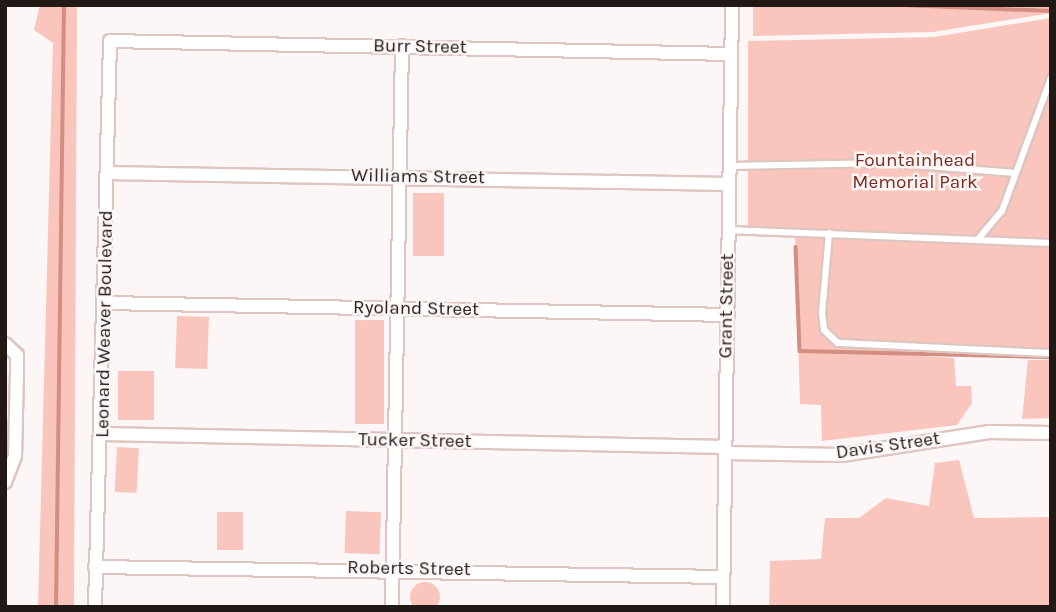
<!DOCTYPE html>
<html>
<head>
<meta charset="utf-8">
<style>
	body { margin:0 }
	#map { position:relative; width:1056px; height:612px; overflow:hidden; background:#fcf7f6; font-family:Karla,sans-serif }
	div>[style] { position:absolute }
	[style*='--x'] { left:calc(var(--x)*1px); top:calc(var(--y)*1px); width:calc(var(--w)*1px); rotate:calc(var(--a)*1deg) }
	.green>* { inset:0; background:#fac5bc; transform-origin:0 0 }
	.round { border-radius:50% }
	.stream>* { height:3.5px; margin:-1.75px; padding:0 1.75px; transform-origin:1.75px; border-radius:1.75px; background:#d38d81 }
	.roads { filter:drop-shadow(2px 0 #dec5c0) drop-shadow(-2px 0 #dec5c0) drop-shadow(0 2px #dec5c0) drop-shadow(0 -2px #dec5c0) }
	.lane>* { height:6px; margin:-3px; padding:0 3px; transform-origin:3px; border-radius:3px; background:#fff }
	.street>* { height:12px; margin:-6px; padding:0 6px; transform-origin:6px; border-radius:6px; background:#fff }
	span { translate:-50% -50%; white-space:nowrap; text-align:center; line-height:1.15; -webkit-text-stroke:5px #fcf7f6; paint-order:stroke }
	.street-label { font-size:19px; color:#221917 }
	.park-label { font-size:19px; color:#7e2a1f }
	.frame { position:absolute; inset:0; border:7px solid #221917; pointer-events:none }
</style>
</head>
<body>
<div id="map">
	<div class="green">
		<i style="clip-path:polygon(40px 5px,77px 5px,74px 607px,38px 607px,53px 43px,34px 30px)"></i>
		<i style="clip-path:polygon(753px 5px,1051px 7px,1051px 13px,933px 32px,753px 36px)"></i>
		<i style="clip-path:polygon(1051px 18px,1051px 357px,859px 353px,954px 358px,956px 386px,971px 386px,972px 403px,957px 425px,822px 441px,821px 405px,800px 404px,795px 235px,748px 234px,748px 41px,934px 37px)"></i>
		<i style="left:413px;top:193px;width:31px;height:63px"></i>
		<i style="left:177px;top:316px;width:32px;height:52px;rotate:2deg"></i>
		<i style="left:355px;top:320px;width:29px;height:104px"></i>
		<i style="clip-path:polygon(1028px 360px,1051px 360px,1051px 418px,1022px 419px)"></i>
		<i style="left:118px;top:371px;width:36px;height:49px"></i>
		<i style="left:117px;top:447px;width:22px;height:45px;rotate:3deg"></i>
		<i style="clip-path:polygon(959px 460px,974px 518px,1051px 517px,1051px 607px,769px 607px,770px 561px,821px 559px,825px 518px,859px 518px,886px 498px,929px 506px,935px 463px)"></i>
		<i style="left:346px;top:511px;width:35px;height:42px;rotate:2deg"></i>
		<i style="left:217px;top:512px;width:26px;height:38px"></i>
		<i class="round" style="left:410px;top:582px;width:30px;height:30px"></i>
	</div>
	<div class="stream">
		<i style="--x:902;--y:5;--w:149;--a:2.3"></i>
		<i style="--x:796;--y:247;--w:104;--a:87.8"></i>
		<i style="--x:800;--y:351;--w:251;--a:1.4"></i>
		<i style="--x:56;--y:607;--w:602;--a:-89.24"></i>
	</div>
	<div class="roads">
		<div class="lane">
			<i style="--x:729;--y:166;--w:161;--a:-1.1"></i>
			<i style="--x:890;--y:163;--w:123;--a:4.6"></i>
			<i style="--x:728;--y:230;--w:323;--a:2.3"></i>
			<i style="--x:829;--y:233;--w:80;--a:95"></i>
			<i style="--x:822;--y:313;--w:17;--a:83"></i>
			<i style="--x:824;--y:330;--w:19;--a:43"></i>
			<i style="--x:838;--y:343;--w:213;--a:2.7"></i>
			<i style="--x:979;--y:238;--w:35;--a:-50"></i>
			<i style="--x:1002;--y:211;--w:142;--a:-69.8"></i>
		</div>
		<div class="street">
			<i style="--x:107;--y:173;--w:621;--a:1.01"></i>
			<i style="--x:105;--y:303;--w:623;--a:1.1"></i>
			<i style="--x:5;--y:344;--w:16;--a:43"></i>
			<i style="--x:17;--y:355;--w:16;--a:90"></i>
			<i style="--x:17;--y:371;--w:85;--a:91.3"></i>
			<i style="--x:15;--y:456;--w:28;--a:111"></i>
			<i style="--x:104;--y:434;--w:621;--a:1.2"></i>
			<i style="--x:725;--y:453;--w:117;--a:1"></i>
			<i style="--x:842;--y:455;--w:149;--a:-8.9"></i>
			<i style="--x:989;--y:432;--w:62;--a:0.9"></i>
			<i style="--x:95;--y:567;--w:628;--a:0.91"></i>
			<i style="--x:95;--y:607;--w:566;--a:-88.48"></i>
			<i style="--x:110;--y:41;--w:620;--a:1.2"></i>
			<i style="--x:392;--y:607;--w:561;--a:-88.98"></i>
			<i style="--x:723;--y:607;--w:602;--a:-89.14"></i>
		</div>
	</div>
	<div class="street-label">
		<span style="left:420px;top:47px;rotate:1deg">Burr Street</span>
		<span style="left:418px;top:177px;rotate:1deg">Williams Street</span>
		<span style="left:727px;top:306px;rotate:-89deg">Grant Street</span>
		<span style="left:416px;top:309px;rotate:1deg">Ryoland Street</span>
		<span style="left:105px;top:324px;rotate:-89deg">Leonard Weaver Boulevard</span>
		<span style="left:415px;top:441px;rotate:1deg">Tucker Street</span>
		<span style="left:888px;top:446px;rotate:-8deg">Davis Street</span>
		<span style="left:409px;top:569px;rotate:1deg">Roberts Street</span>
	</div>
	<div class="park-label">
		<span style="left:915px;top:172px">Fountainhead<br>Memorial Park</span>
	</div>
	<div class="frame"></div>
</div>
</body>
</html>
